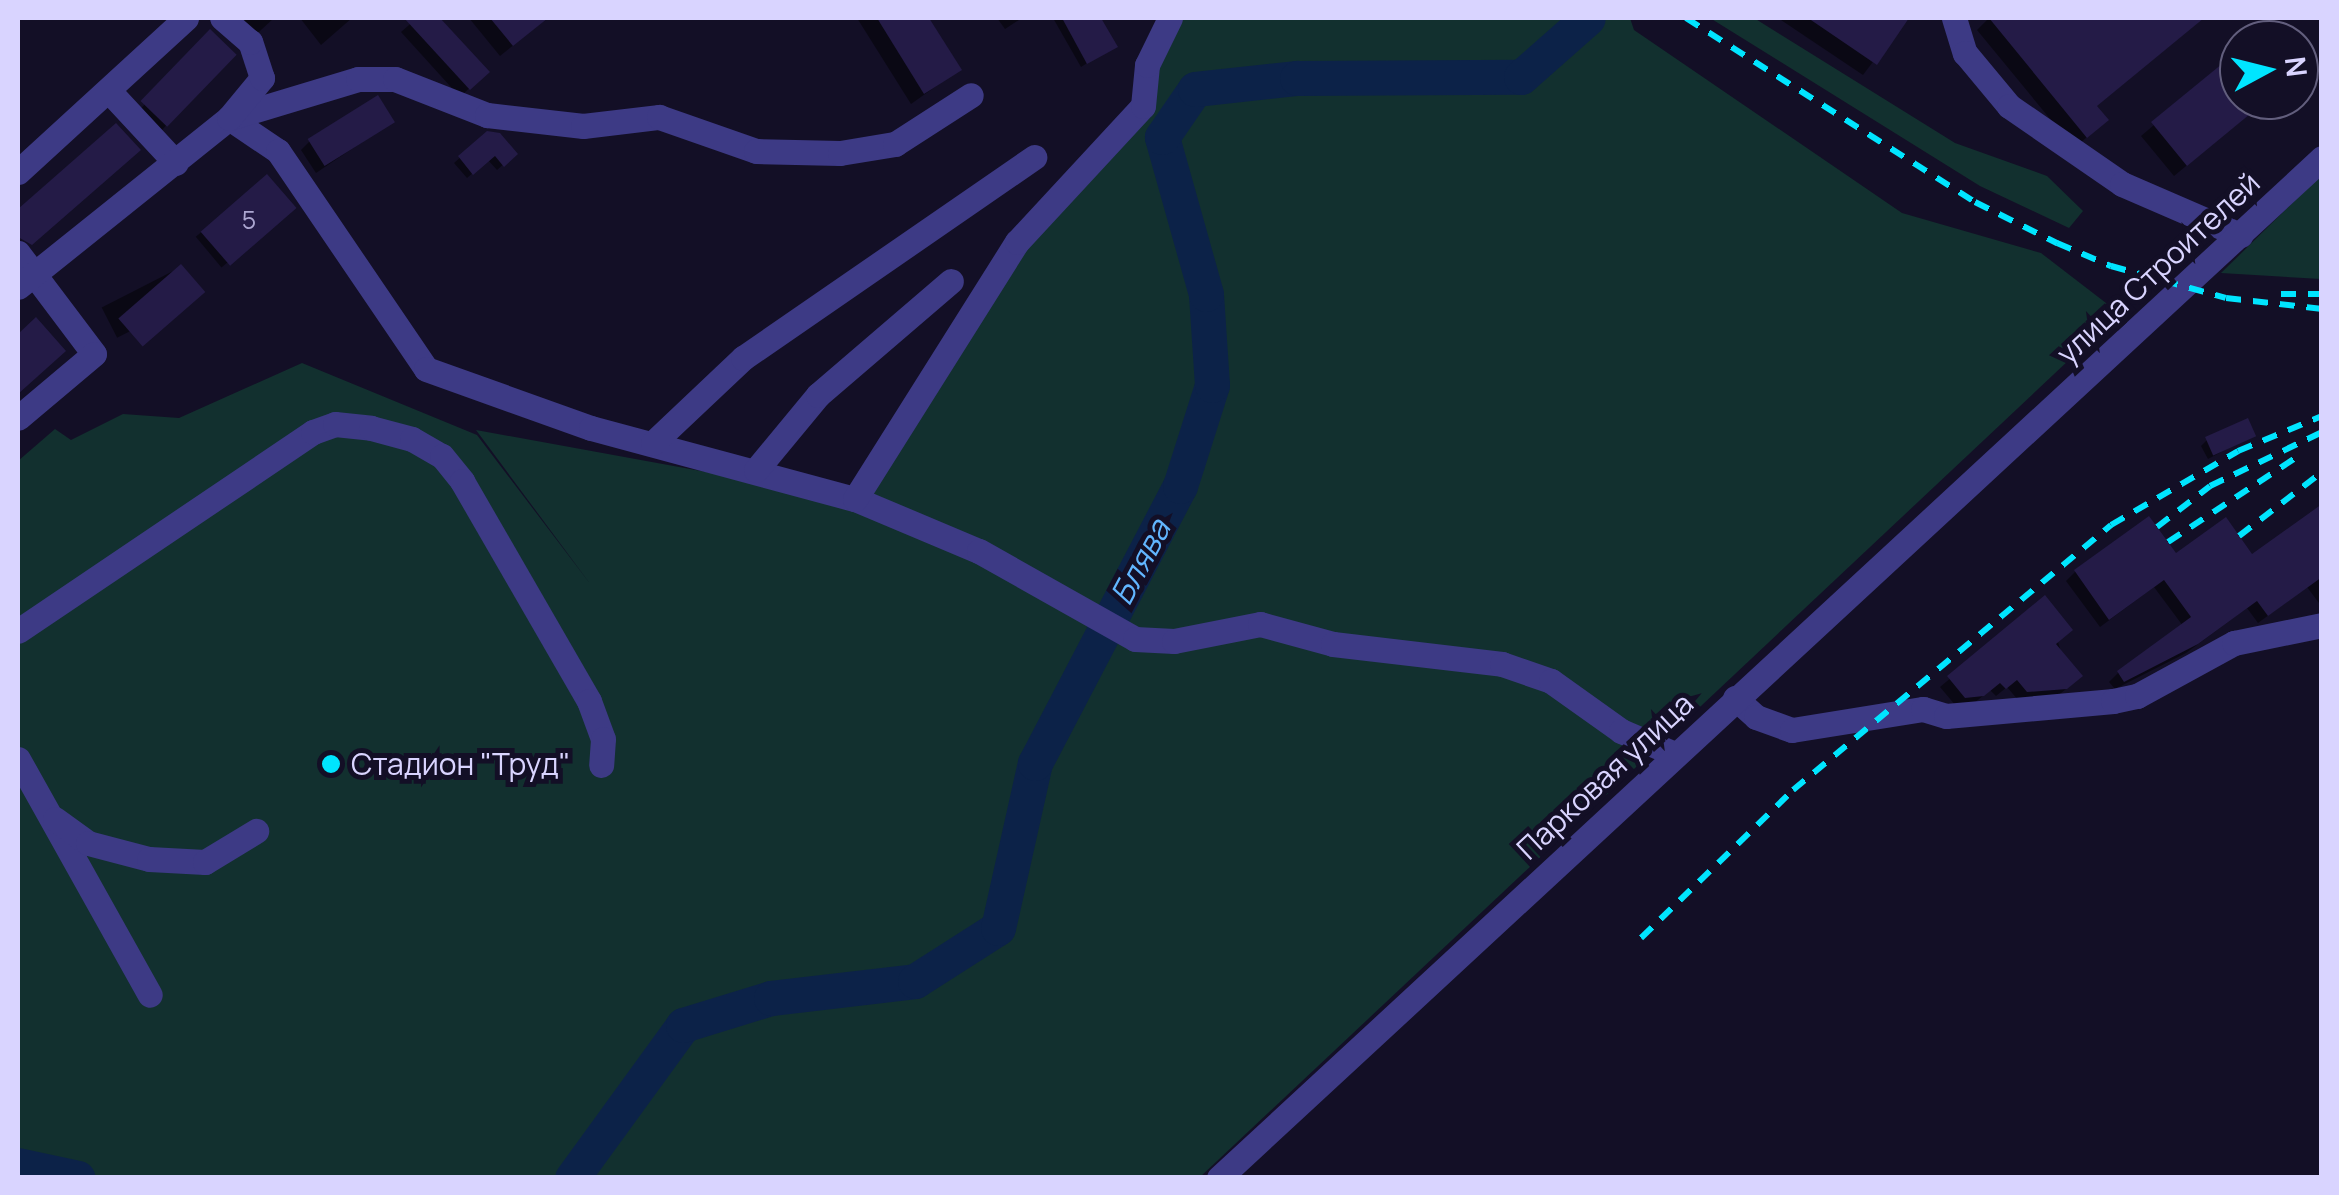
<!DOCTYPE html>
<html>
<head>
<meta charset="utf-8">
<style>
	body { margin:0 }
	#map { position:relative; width:2339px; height:1195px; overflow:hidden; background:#130f26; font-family:Manrope,sans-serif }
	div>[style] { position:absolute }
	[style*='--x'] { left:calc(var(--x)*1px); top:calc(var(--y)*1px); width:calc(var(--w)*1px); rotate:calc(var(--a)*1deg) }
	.green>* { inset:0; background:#12302f }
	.shadow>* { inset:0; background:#0007; transform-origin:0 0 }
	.river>* { height:35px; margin:-17.5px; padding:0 17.5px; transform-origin:17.5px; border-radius:17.5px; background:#0c2248 }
	.building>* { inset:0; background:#241b47; transform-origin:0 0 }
	.minor>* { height:25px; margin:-12.5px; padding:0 12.5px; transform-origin:12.5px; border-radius:12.5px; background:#3d3a85 }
	.rail>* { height:6px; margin-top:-3px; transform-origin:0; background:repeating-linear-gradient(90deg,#00e5ff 0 15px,transparent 0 27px) }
	.dots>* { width:28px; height:28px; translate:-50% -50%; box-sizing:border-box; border:5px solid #130f26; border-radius:50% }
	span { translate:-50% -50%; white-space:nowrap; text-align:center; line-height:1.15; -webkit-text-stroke:10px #130f26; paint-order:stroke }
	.number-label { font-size:25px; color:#aca6d1 }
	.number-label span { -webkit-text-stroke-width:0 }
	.street-label { font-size:30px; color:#d9d4ff }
	.poi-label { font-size:30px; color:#d9d4ff }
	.left { translate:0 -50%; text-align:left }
	.water-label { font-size:32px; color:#62b6ff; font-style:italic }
	.frame { position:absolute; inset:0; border:20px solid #d9d4ff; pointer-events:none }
	.north { position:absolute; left:2219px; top:20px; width:100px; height:100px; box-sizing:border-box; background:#130f26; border:2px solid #625e7d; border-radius:50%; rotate:83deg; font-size:28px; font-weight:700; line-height:40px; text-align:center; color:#d9d4ff }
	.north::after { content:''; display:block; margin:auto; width:35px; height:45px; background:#00e5ff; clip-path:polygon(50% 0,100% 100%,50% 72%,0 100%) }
</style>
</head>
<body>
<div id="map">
	<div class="green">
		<i style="clip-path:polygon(1182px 18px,1630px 18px,1634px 30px,1902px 213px,2041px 253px,2119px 313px,1200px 1177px,18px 1177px,18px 461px,55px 429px,71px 440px,123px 414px,179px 418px,302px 363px,477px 435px,591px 585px,476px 430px,855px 499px,1017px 242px,1149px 112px,1154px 72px)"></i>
		<i style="clip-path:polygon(1710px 18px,1754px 18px,1955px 143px,2047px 176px,2083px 211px,2069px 228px,1980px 186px)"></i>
		<i style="clip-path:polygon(2321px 175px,2321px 279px,2221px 273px)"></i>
	</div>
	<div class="shadow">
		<i style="clip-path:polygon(212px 18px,274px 18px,248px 42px)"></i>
		<i style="clip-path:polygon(300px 18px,352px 18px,321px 45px)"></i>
		<i style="clip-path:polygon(417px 18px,437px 18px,486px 72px,460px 97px,401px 32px)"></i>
		<i style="clip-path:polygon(469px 18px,547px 18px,500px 56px)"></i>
		<i style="clip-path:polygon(857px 18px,926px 18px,959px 70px,911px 104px)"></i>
		<i style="clip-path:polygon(997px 18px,1022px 18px,1005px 29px)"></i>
		<i style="clip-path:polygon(1053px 18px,1099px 18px,1114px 46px,1081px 67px)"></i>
		<i style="clip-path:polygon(1778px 18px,1906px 18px,1863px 75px)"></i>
		<i style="clip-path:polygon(1989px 18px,2203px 18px,2095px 107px,2093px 132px,2074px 148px,1977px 30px)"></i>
		<i style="left:210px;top:32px;width:30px;height:105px;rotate:42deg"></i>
		<i style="clip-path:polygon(2239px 53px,2239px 100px,2266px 100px,2174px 176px,2141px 136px)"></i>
		<i style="clip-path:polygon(392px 122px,316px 173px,301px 150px,310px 141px)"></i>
		<i style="clip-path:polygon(487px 134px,515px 154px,497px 170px,488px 160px,467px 178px,454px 163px)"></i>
		<i style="left:267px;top:177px;width:40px;height:93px;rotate:50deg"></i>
		<i style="left:181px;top:267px;width:34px;height:89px;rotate:63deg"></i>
		<i style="clip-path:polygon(2253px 435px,2208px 459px,2201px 446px,2207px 440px)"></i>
		<i style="clip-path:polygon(2322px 507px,2322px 607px,2307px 587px,2258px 623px,2247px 608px,2186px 653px,2115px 689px,2109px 682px,2118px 673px,2183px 626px,2154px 587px,2100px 627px,2066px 581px,2075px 572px,2148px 519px,2175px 557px,2252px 557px)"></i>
		<i style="clip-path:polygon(2045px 599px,2071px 685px,2056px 697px,2018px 700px,2007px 687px,1996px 696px,1990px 690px,1973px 704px,1956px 706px,1940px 687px)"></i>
	</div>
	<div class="river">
		<i style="--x:18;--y:1165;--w:61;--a:12.2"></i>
		<i style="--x:572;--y:1178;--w:189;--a:-54"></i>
		<i style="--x:683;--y:1025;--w:92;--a:-17.1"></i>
		<i style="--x:771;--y:998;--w:145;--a:-6.7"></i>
		<i style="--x:915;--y:981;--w:98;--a:-32.6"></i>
		<i style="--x:998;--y:928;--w:169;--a:-77.4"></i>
		<i style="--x:1035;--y:763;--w:313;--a:-62.4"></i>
		<i style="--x:1180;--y:486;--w:106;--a:-72.4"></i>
		<i style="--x:1212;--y:385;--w:91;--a:-93.8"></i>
		<i style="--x:1206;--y:294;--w:163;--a:-105.7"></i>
		<i style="--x:1162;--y:137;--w:58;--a:-55.5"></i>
		<i style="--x:1195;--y:89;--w:103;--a:-6.2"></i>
		<i style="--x:1297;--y:78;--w:224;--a:-0.3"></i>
		<i style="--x:1521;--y:77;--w:89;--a:-41.4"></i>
	</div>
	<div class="building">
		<i style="clip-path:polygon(404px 18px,440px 18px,490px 72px,470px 90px)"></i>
		<i style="clip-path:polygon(490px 18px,548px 18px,513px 46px)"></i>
		<i style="clip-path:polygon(877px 18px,929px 18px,962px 70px,924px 94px)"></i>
		<i style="clip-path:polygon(1062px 18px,1101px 18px,1118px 47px,1087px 64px)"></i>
		<i style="clip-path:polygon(1808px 18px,1909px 18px,1877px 65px)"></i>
		<i style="clip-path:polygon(1989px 18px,2204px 18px,2097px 106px,2109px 120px,2087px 138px)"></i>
		<i style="left:210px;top:29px;width:37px;height:100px;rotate:44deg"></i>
		<i style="clip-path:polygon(2239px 50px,2239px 100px,2267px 100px,2187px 166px,2151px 122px)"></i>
		<i style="left:378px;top:95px;width:32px;height:83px;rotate:58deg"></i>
		<i style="clip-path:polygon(116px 123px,141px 150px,32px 245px,18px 237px,18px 209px)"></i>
		<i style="clip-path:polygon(487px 131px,500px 133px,518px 154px,504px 167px,495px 156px,473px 175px,458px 156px)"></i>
		<i style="left:267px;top:174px;width:45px;height:88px;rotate:49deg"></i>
		<i style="left:181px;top:264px;width:37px;height:83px;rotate:49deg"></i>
		<i style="clip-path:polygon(36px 317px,66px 351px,18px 394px,18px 334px)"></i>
		<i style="left:2248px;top:418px;width:20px;height:47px;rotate:66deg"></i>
		<i style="clip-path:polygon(2322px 504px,2322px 577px,2268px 616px,2257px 601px,2198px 644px,2124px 682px,2117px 671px,2191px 617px,2164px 580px,2109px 620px,2074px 570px,2149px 516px,2176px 553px,2226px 517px,2252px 554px)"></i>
		<i style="clip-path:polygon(2045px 595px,2073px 630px,2056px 644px,2083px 676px,2067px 689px,2027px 692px,2017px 680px,2006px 689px,2000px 683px,1984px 696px,1965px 698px,1947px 676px)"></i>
	</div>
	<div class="minor">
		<i style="--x:1954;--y:18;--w:37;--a:73"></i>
		<i style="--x:1965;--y:53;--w:69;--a:50.3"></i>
		<i style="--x:2009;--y:106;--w:137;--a:34.6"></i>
		<i style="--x:2122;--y:184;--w:129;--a:23.4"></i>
		<i style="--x:109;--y:91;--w:98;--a:47.1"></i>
		<i style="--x:229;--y:118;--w:59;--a:34"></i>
		<i style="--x:278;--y:151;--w:263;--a:55.8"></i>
		<i style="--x:426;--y:369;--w:175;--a:19.7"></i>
		<i style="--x:591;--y:428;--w:273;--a:15.1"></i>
		<i style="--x:855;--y:499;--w:134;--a:22.8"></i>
		<i style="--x:979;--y:551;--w:179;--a:29.4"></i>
		<i style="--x:1135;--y:639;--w:39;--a:3"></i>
		<i style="--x:1174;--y:641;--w:88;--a:-11.2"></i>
		<i style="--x:1260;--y:624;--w:76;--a:15.3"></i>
		<i style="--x:1333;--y:644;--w:170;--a:6.7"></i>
		<i style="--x:1502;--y:664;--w:52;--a:19.1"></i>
		<i style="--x:1551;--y:681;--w:86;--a:35.5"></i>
		<i style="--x:1621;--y:731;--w:59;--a:23.1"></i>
		<i style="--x:229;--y:118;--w:135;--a:-16.8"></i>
		<i style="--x:358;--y:79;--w:37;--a:0"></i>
		<i style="--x:395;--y:79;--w:99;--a:21.4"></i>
		<i style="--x:487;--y:115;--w:97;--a:6.5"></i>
		<i style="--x:583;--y:126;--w:77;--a:-6.8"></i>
		<i style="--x:659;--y:117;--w:103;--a:19.3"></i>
		<i style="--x:756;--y:151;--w:84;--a:1.4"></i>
		<i style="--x:840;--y:153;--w:56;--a:-9.3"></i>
		<i style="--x:895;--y:144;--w:90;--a:-32.8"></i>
		<i style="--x:18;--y:172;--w:228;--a:-42.5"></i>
		<i style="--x:18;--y:253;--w:126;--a:53"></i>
		<i style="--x:94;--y:354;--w:99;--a:139.9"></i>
		<i style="--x:18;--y:287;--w:270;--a:-38.7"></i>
		<i style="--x:229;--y:118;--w:52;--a:-50.5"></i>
		<i style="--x:262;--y:78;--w:38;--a:-108"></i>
		<i style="--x:250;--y:42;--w:37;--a:-139"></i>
		<i style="--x:653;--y:443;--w:124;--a:-43.4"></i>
		<i style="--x:743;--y:358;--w:354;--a:-34.6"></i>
		<i style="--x:756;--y:470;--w:97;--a:-50.4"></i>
		<i style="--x:818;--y:395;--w:175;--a:-40.6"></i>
		<i style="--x:855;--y:499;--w:304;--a:-57.8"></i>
		<i style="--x:1017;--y:242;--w:185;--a:-47.2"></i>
		<i style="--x:1143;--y:106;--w:41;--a:-84.4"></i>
		<i style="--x:1147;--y:65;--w:52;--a:-63.9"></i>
		<i style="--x:18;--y:631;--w:356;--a:-34"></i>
		<i style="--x:313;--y:432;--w:23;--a:-20"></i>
		<i style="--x:335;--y:424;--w:36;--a:6"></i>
		<i style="--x:371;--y:428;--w:42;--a:15"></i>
		<i style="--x:412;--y:439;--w:34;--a:30"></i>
		<i style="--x:442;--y:456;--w:32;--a:51"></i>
		<i style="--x:462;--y:481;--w:254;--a:60"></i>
		<i style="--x:589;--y:701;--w:40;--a:69.8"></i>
		<i style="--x:603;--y:739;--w:26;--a:94"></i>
		<i style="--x:1735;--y:698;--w:28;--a:42"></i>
		<i style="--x:1756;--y:717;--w:38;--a:20"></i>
		<i style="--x:1792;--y:730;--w:133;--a:-9.1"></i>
		<i style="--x:1923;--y:709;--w:24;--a:17"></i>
		<i style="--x:1946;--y:716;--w:168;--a:-5.1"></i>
		<i style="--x:2113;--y:701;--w:25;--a:-12"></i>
		<i style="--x:2137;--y:696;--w:111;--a:-28.7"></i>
		<i style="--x:2234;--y:643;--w:90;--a:-11.6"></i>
		<i style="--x:18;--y:759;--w:270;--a:60.8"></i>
		<i style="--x:55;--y:819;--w:41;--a:36"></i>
		<i style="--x:88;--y:843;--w:63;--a:14.7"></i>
		<i style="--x:149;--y:859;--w:56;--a:3.1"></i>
		<i style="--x:205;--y:862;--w:60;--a:-31.3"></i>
		<i style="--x:1219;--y:1178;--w:1502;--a:-42.76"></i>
	</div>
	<div class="rail">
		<i style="--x:1686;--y:18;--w:343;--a:32.5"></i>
		<i style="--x:1975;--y:202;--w:92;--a:26.6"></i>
		<i style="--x:2057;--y:243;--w:59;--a:23.1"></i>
		<i style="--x:2111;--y:266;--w:119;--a:15.5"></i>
		<i style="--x:2226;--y:298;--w:97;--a:6.5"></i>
		<i style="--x:2281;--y:294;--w:41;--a:0"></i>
		<i style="--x:2157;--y:527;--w:67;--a:-37.7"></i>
		<i style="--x:2210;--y:486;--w:124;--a:-25.7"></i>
		<i style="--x:2239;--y:536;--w:105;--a:-37.6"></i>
		<i style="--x:2168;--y:542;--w:158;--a:-33.4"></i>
		<i style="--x:1641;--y:938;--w:212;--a:-44.2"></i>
		<i style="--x:1793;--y:790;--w:414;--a:-39.8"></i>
		<i style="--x:2111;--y:525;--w:147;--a:-30.2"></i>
		<i style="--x:2238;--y:451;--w:91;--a:-22.6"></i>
	</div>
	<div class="dots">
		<i style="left:331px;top:764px;background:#00e5ff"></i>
	</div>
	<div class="number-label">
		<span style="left:249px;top:220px">5</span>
	</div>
	<div class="street-label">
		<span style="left:2158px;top:268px;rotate:-43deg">улица Строителей</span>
		<span style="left:1605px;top:776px;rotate:-43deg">Парковая улица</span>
	</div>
	<div class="poi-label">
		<span class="left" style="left:351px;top:764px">Стадион "Труд"</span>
	</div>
	<div class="water-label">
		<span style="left:1140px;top:562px;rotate:-62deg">Блява</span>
	</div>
	<div class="frame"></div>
	<div class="north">N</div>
</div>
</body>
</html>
